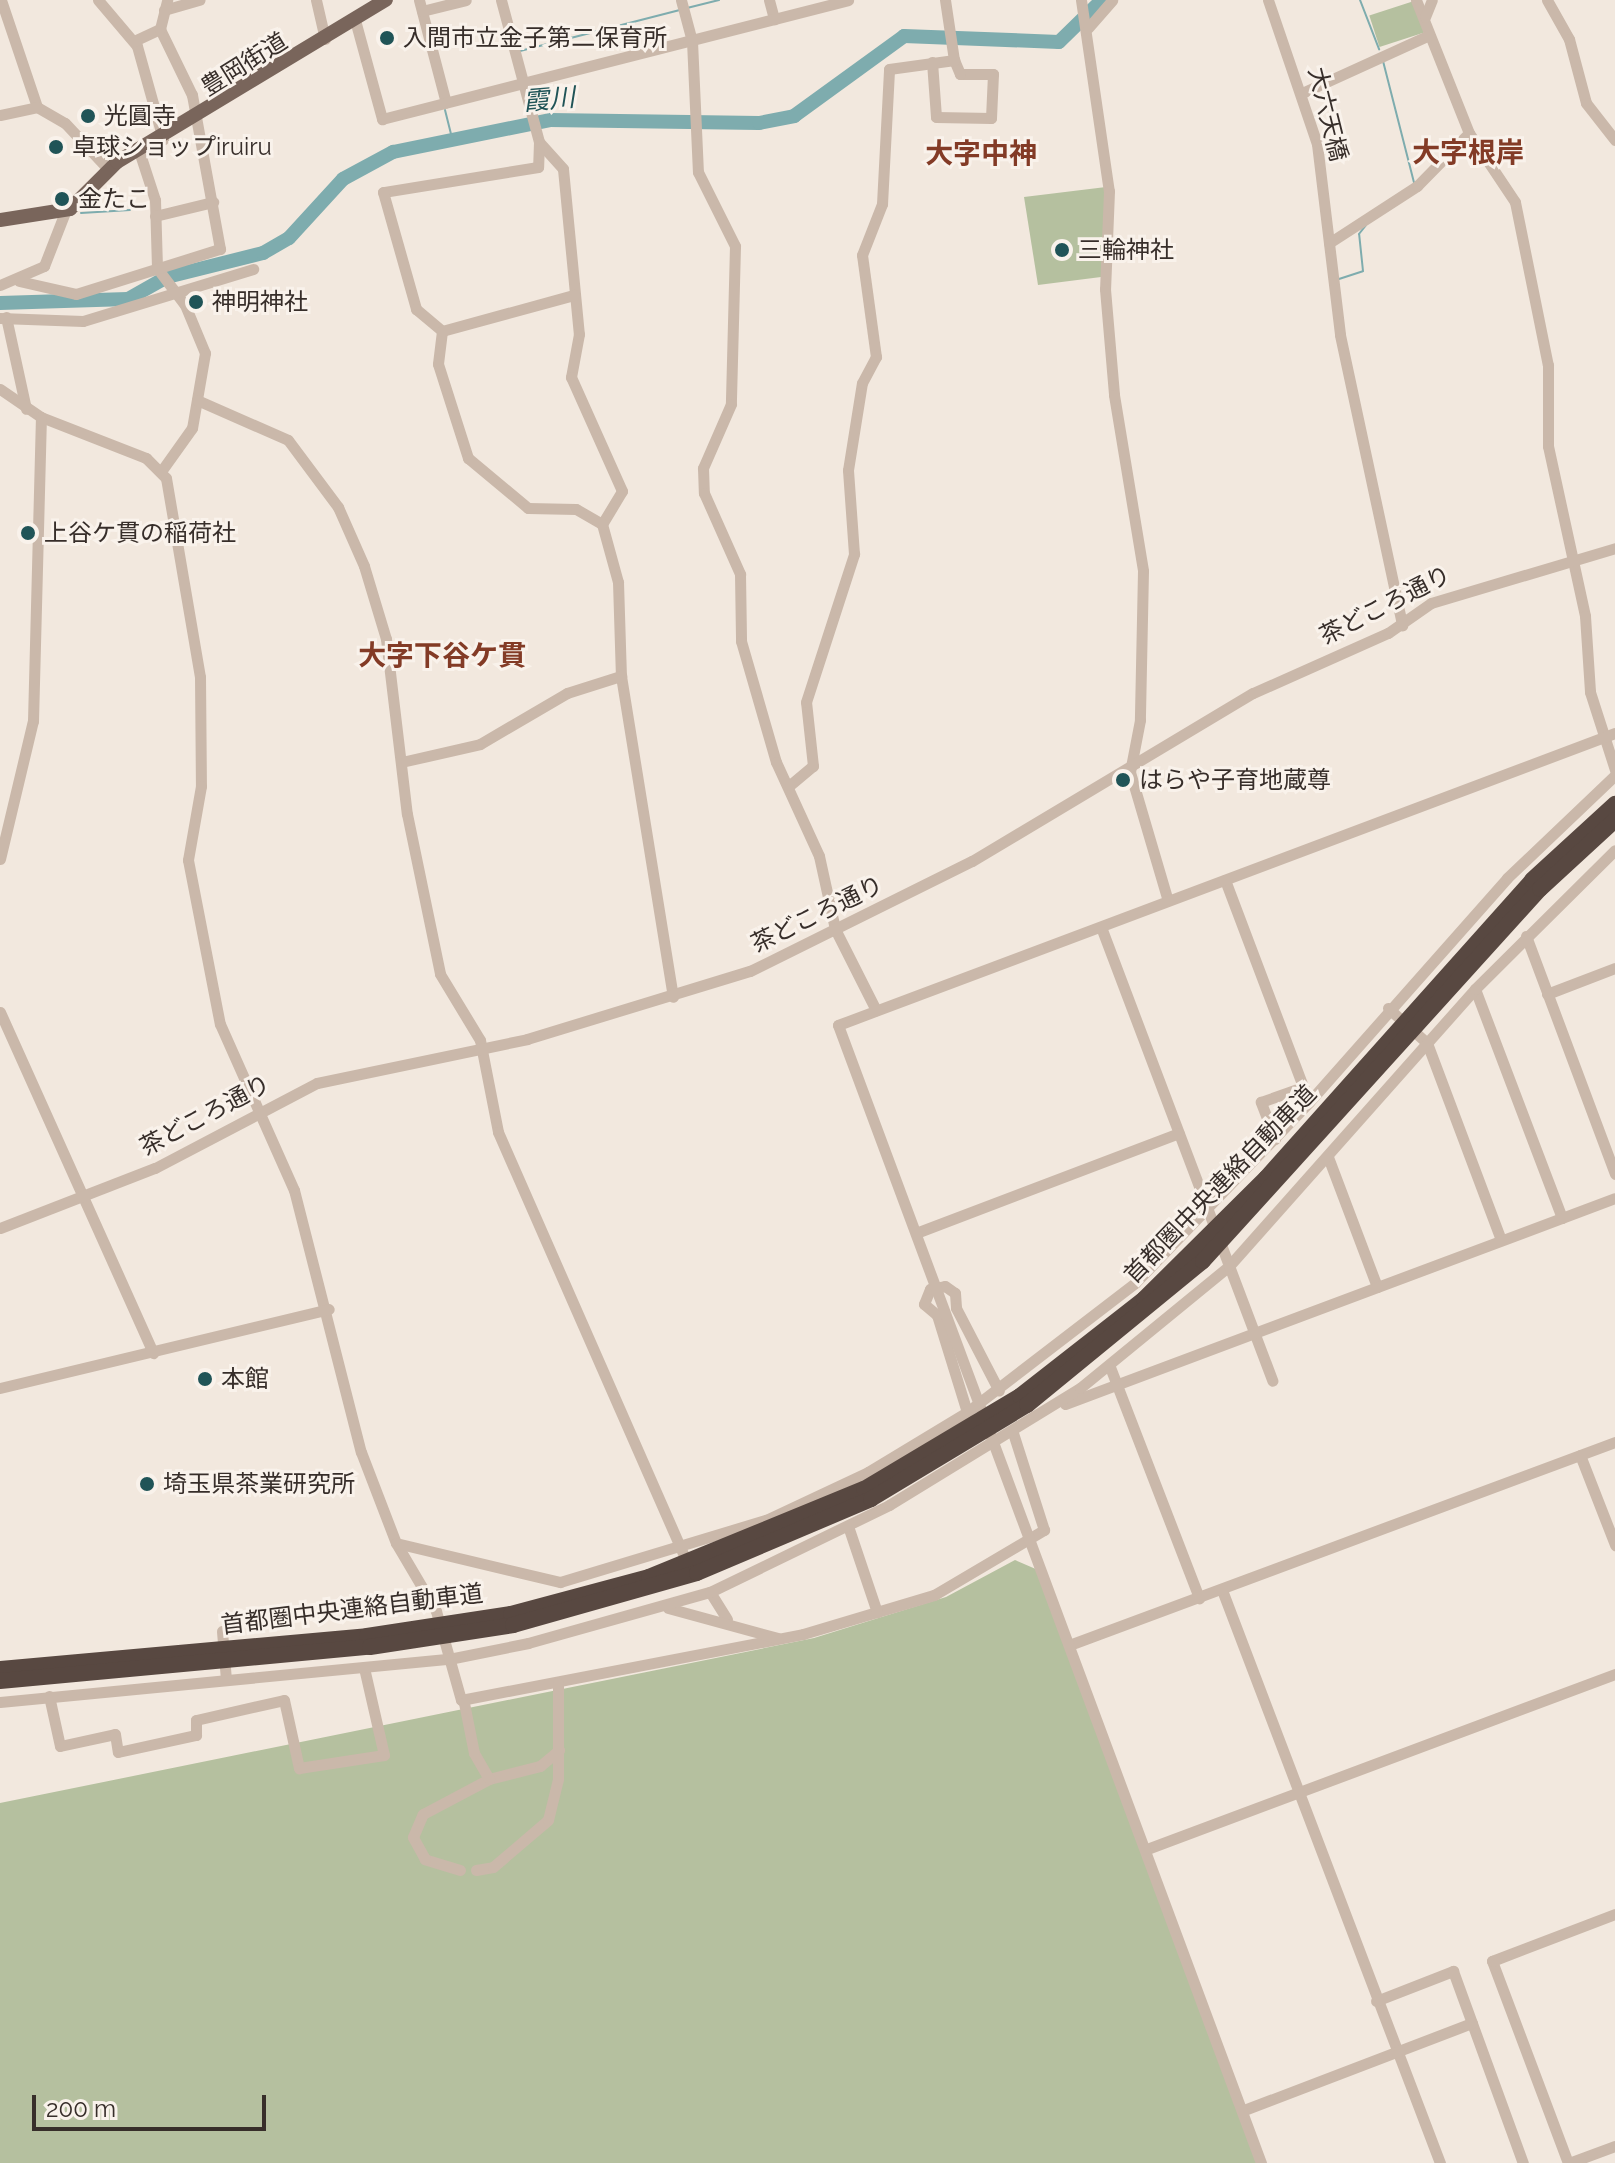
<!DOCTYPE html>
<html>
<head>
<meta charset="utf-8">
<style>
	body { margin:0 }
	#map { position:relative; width:1615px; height:2163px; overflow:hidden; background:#f2e8de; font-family:Raleway,"Noto Sans JP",sans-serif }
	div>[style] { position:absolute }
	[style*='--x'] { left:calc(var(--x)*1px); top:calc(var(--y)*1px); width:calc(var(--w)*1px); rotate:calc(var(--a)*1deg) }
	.green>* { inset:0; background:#b5c09f; transform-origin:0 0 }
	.stream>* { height:2px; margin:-1px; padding:0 1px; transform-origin:1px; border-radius:1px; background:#7eacae }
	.river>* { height:14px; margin:-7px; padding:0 7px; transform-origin:7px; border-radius:7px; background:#7eacae }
	.minor>* { height:11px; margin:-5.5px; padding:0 5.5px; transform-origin:5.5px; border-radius:5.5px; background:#cab8aa }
	.major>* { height:14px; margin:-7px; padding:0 7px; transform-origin:7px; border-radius:7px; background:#79655b }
	.highway>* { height:16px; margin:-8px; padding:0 8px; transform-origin:8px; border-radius:8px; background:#584841 }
	.dots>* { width:22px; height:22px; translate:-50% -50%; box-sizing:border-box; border:4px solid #f9f2eb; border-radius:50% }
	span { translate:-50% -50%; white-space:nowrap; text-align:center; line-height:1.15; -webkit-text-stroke:6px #f9f2eb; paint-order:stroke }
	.poi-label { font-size:24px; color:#372e2a }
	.left { translate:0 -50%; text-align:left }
	.street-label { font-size:24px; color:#372e2a }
	.water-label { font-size:26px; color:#205457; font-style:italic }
	.quarter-label { font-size:28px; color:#833b26; font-weight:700 }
	.scale { position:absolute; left:32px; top:2095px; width:234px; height:36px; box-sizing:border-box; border:4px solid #372e2a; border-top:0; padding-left:10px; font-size:24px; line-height:28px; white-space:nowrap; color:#372e2a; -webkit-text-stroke:6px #f9f2eb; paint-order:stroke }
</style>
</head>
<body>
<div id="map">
	<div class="green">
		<i style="left:1414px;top:1px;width:33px;height:47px;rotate:72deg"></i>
		<i style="clip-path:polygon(1106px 187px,1101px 277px,1038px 285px,1024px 197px)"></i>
		<i style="clip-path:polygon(1015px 1560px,1038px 1570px,1258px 2163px,0 2163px,0 1803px,814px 1638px,946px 1597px)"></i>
	</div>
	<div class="stream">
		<i style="--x:1360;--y:0;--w:53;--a:68.8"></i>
		<i style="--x:687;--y:8;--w:33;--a:-14"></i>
		<i style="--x:520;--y:51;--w:165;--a:-14.4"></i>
		<i style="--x:1383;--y:61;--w:126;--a:75.7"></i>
		<i style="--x:445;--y:110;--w:30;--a:76"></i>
		<i style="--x:81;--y:213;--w:49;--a:-3.5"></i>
		<i style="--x:1339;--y:279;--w:25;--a:-18"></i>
		<i style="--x:1363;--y:271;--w:37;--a:-96"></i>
		<i style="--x:1359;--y:234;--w:11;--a:-52"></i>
	</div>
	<div class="river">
		<i style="--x:0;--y:303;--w:128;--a:-1.8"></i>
		<i style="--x:128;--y:299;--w:45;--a:-29.4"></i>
		<i style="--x:167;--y:277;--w:99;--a:-14"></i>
		<i style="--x:263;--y:253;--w:30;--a:-30"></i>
		<i style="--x:289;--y:238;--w:80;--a:-47.5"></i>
		<i style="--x:343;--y:179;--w:57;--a:-28.4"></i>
		<i style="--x:393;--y:152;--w:160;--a:-11.5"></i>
		<i style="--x:550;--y:120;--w:209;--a:0.8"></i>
		<i style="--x:759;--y:123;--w:36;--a:-11"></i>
		<i style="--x:794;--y:116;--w:136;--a:-36"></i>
		<i style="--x:904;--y:36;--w:155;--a:2.2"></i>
		<i style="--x:1059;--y:42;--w:60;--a:-44.3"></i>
	</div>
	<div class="minor">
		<i style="--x:1;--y:0;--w:113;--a:71.4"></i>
		<i style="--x:37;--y:107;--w:32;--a:30"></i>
		<i style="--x:65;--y:123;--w:63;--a:46.9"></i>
		<i style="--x:98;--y:0;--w:60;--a:49.7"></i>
		<i style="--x:137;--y:46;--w:97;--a:74.4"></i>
		<i style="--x:316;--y:0;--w:40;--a:77"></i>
		<i style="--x:419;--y:0;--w:106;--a:75.3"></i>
		<i style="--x:501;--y:0;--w:147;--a:75"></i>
		<i style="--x:539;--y:142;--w:36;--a:48"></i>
		<i style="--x:563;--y:169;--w:166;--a:84.5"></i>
		<i style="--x:579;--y:334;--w:44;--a:100.5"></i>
		<i style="--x:571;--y:377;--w:125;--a:65.9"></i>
		<i style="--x:622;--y:491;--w:39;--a:121"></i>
		<i style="--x:602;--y:524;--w:60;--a:74.6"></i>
		<i style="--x:618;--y:582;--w:94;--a:88.2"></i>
		<i style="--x:621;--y:676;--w:325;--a:80.8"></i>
		<i style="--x:681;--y:0;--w:42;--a:75"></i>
		<i style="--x:692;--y:41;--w:131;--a:87.4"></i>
		<i style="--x:698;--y:172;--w:83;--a:63.4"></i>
		<i style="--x:735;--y:246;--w:158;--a:91.5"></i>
		<i style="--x:731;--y:404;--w:70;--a:113.6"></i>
		<i style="--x:703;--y:468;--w:25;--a:88"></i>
		<i style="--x:704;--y:493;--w:89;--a:66"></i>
		<i style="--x:740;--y:574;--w:67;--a:89.1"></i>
		<i style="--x:741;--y:641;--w:126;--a:73.9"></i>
		<i style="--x:776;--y:762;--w:103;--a:65.4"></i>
		<i style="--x:819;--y:856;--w:75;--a:77.6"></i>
		<i style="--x:835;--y:929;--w:91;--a:63.2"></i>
		<i style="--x:769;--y:0;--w:20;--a:75"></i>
		<i style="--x:1081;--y:0;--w:193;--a:81.7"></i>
		<i style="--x:1109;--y:191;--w:98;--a:92.3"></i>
		<i style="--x:1105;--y:289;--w:106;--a:85.1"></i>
		<i style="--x:1114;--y:395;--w:178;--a:80.6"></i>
		<i style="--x:1143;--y:571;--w:149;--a:91.2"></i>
		<i style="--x:1140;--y:720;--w:53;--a:100.9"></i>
		<i style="--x:1130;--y:772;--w:134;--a:73.6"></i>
		<i style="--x:1268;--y:0;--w:152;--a:71.2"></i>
		<i style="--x:1317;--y:144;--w:192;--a:83.1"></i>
		<i style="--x:1340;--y:335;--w:297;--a:77.9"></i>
		<i style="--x:1416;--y:0;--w:143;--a:68.3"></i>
		<i style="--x:1469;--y:133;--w:83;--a:56.3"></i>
		<i style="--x:1515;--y:202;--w:166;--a:78.6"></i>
		<i style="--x:1548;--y:365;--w:81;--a:90"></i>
		<i style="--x:1548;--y:446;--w:174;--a:77.7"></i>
		<i style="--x:1585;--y:616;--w:76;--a:86.2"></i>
		<i style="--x:1590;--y:692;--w:82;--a:72.2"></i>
		<i style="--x:1547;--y:0;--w:45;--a:60.6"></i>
		<i style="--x:1569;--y:39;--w:66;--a:75.1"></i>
		<i style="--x:1586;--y:103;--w:47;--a:51.9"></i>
		<i style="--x:164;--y:10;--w:37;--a:-16"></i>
		<i style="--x:422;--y:11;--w:45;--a:-14"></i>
		<i style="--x:1425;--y:17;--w:18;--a:-68"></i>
		<i style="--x:355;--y:20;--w:103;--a:74.7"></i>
		<i style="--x:382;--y:119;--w:481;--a:-14.3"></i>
		<i style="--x:1088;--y:28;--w:37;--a:-49"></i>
		<i style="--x:134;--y:41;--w:29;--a:-25"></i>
		<i style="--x:932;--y:62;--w:55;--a:85.8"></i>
		<i style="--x:936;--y:117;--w:55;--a:1"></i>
		<i style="--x:991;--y:118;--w:44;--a:-87.4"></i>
		<i style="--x:993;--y:74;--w:33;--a:180"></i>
		<i style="--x:960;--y:74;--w:15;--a:-113"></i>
		<i style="--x:1302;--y:93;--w:140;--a:-24.5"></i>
		<i style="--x:0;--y:115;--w:38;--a:-12"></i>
		<i style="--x:539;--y:142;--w:25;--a:92"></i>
		<i style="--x:538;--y:167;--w:157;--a:170.8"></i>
		<i style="--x:383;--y:192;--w:122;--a:74.2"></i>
		<i style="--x:416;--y:309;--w:34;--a:40"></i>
		<i style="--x:442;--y:331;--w:33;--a:97"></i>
		<i style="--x:438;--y:364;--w:99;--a:72.3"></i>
		<i style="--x:468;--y:458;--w:78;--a:39.8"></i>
		<i style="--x:528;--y:508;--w:48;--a:1.2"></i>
		<i style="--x:576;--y:509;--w:30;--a:30"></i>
		<i style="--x:139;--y:151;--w:52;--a:71.9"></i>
		<i style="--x:155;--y:200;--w:68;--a:88.3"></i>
		<i style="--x:157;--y:268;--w:46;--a:52.9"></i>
		<i style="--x:185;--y:305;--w:52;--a:67.4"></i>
		<i style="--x:205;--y:353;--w:76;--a:99.8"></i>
		<i style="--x:192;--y:428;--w:52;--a:125.5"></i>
		<i style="--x:155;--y:216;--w:60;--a:-13.6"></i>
		<i style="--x:1329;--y:243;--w:105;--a:-32.9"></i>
		<i style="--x:1417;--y:186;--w:74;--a:-45.5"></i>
		<i style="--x:19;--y:281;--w:58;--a:12.8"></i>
		<i style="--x:76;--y:294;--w:151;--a:-17.4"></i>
		<i style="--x:220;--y:249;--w:157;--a:-100.3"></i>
		<i style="--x:192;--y:95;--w:73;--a:-115.9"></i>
		<i style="--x:160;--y:29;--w:30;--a:-76"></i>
		<i style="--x:0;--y:285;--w:48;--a:-23.4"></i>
		<i style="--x:44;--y:266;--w:58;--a:-68.7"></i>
		<i style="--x:6;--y:317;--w:94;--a:77.7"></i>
		<i style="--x:0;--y:318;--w:83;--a:2.1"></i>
		<i style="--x:83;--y:321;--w:178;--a:-17"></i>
		<i style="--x:442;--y:331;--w:137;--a:-15.3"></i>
		<i style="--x:0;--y:389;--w:50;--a:34.3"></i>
		<i style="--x:41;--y:417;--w:113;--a:21.3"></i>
		<i style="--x:146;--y:458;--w:28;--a:45"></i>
		<i style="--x:166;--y:478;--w:202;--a:80.3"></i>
		<i style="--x:200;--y:677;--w:109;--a:89.5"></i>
		<i style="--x:201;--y:786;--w:75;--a:100"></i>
		<i style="--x:188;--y:860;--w:167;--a:79"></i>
		<i style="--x:220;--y:1024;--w:182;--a:66"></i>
		<i style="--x:294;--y:1190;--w:270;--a:75.7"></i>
		<i style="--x:361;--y:1452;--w:97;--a:69"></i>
		<i style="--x:396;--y:1543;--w:79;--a:59.5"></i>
		<i style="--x:436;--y:1611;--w:92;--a:74.3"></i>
		<i style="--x:461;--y:1700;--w:348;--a:-10.9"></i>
		<i style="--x:803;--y:1634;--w:137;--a:-16.6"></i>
		<i style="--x:934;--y:1595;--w:128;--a:-30.6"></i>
		<i style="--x:1044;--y:1530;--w:102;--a:-107.7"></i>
		<i style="--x:197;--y:400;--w:99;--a:23.7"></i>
		<i style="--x:288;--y:440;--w:84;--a:53.3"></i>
		<i style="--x:338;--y:507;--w:64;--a:66.2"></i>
		<i style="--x:364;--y:566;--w:76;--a:73.2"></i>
		<i style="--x:386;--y:639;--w:176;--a:83.2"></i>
		<i style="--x:407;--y:814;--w:163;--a:78.3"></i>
		<i style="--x:440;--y:974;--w:77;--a:58.8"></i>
		<i style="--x:480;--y:1040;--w:94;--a:78.9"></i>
		<i style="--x:498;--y:1132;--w:461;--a:66.3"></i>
		<i style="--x:406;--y:761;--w:76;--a:-12.9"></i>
		<i style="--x:480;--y:744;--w:101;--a:-30.4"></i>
		<i style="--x:567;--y:693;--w:57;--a:-17.5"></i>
		<i style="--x:790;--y:785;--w:30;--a:-40"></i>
		<i style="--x:813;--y:766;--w:64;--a:-96.2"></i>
		<i style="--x:806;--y:702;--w:156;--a:-72"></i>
		<i style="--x:854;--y:554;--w:84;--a:-94.1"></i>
		<i style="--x:848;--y:470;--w:88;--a:-80.9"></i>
		<i style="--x:862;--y:383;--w:30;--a:-62"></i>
		<i style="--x:876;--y:357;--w:103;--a:-97.8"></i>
		<i style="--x:862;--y:255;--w:55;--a:-68.6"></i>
		<i style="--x:882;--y:204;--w:135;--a:-87"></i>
		<i style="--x:889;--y:69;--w:66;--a:-7.9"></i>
		<i style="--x:954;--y:60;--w:61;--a:-98.5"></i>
		<i style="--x:0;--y:859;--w:142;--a:-76.6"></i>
		<i style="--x:33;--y:721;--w:304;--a:-88.5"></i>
		<i style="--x:1225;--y:880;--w:237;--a:69.3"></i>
		<i style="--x:1101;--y:927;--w:485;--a:69.3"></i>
		<i style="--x:1526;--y:936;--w:254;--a:69.5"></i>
		<i style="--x:1475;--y:989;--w:245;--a:69.2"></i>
		<i style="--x:1547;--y:994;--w:73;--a:-20.9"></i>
		<i style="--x:1388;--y:1008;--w:52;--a:41.9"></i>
		<i style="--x:1427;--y:1043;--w:210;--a:69.4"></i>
		<i style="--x:0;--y:1012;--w:374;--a:65.8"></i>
		<i style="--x:1275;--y:1139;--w:40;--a:-111"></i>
		<i style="--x:1261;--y:1102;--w:45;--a:-19.7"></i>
		<i style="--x:1328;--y:1157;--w:139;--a:69.3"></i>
		<i style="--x:0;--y:1228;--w:166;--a:-21.2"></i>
		<i style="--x:155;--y:1168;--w:183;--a:-27.7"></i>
		<i style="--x:317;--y:1083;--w:215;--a:-11.8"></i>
		<i style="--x:527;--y:1039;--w:233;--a:-17"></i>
		<i style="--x:750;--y:971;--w:248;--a:-26.4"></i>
		<i style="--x:972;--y:861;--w:327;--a:-30.9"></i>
		<i style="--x:1253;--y:693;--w:148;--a:-24"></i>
		<i style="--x:1388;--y:633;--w:52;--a:-34.9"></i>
		<i style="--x:1431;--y:603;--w:192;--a:-16.6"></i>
		<i style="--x:916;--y:1233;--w:281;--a:-20.8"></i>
		<i style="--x:1110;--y:1367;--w:248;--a:68.9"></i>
		<i style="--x:0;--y:1388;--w:338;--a:-13.5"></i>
		<i style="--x:1065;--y:1404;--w:587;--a:-20.53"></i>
		<i style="--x:967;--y:1412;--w:102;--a:-107.2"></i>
		<i style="--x:937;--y:1315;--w:17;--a:-140"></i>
		<i style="--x:924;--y:1304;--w:16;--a:-68"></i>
		<i style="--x:930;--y:1289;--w:15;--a:-11"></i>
		<i style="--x:945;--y:1286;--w:12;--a:35"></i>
		<i style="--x:955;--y:1293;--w:15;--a:86"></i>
		<i style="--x:956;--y:1308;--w:93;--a:62.6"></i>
		<i style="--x:1580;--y:1455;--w:97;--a:68.7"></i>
		<i style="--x:848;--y:1526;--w:91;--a:71.4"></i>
		<i style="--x:396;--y:1543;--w:169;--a:13.4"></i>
		<i style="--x:560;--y:1582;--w:215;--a:-16.8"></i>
		<i style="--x:766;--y:1520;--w:113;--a:-25.2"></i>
		<i style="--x:868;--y:1472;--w:116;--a:-31.2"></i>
		<i style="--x:967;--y:1412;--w:212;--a:-37.5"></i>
		<i style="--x:1135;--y:1283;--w:251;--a:-46.1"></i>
		<i style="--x:1309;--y:1102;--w:299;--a:-48.5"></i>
		<i style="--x:1507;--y:878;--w:149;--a:-43.6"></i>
		<i style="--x:1222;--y:1590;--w:613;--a:69.17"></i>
		<i style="--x:710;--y:1592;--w:32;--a:58"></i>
		<i style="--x:668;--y:1608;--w:114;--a:15.3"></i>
		<i style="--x:222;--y:1631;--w:49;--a:85.3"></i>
		<i style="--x:1072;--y:1644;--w:579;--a:-20.41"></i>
		<i style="--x:49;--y:1696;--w:51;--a:77.6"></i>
		<i style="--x:60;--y:1746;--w:56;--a:-12.3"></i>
		<i style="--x:115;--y:1734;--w:18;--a:81"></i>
		<i style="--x:118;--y:1752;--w:80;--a:-12.3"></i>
		<i style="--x:196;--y:1735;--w:15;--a:-90"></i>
		<i style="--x:196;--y:1720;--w:90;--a:-12.8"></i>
		<i style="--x:284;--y:1700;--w:70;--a:77.6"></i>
		<i style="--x:299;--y:1768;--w:86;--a:-8.7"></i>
		<i style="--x:384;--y:1755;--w:89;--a:-102.9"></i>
		<i style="--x:0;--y:1702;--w:451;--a:-5.5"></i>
		<i style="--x:449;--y:1659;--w:81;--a:-11.4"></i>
		<i style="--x:528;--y:1643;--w:189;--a:-15.7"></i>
		<i style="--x:710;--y:1592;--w:199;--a:-25.9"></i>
		<i style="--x:889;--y:1505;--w:224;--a:-31.5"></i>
		<i style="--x:1080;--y:1388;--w:193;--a:-39.3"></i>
		<i style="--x:1229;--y:1266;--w:370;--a:-48.4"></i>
		<i style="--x:1475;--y:989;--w:197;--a:-44.8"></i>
		<i style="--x:489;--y:1779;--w:53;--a:-14.3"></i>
		<i style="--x:540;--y:1766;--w:25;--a:-40"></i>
		<i style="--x:1147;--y:1849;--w:500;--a:-20.5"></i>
		<i style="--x:460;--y:1870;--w:37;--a:-163"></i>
		<i style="--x:425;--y:1859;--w:25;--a:-119"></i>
		<i style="--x:413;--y:1837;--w:25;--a:-67"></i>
		<i style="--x:423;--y:1814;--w:75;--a:-27.9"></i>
		<i style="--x:489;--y:1779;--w:30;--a:-120"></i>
		<i style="--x:474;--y:1753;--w:51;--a:-101.3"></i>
		<i style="--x:476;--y:1870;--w:17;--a:-10"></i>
		<i style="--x:493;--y:1867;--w:72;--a:-40.5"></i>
		<i style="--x:548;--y:1820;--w:42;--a:-76.3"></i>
		<i style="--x:558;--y:1779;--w:96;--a:-90"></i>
		<i style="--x:1376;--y:2001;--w:83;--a:-21.3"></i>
		<i style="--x:1453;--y:1971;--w:204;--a:70"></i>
		<i style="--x:1244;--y:2110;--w:244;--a:-20.9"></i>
		<i style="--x:1261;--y:2163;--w:1214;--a:-110.39"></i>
		<i style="--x:838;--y:1025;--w:830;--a:-20.6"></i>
		<i style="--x:1568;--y:2163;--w:216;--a:-110.6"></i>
		<i style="--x:1492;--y:1961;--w:132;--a:-20.9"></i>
		<i style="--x:1569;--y:2163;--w:49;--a:-20.3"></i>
	</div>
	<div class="major">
		<i style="--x:0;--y:220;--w:71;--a:-8.9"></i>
		<i style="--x:70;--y:209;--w:66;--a:-45"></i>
		<i style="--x:117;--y:162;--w:314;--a:-31.1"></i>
	</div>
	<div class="highway">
		<i style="--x:0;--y:1669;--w:368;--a:-5.1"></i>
		<i style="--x:367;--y:1636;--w:146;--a:-8.7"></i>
		<i style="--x:511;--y:1614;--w:143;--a:-15"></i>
		<i style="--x:649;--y:1577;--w:232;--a:-22.3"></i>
		<i style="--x:864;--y:1489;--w:182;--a:-30.8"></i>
		<i style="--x:1020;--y:1396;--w:157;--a:-38"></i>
		<i style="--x:1144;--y:1299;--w:172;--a:-44.8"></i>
		<i style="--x:1266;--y:1178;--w:399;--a:-48.2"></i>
		<i style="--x:1532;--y:880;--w:113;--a:-42.5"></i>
		<i style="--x:0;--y:1681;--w:372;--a:-5.3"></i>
		<i style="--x:370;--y:1647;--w:145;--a:-8.7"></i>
		<i style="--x:513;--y:1625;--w:191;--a:-15.8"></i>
		<i style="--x:697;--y:1573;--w:189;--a:-23"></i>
		<i style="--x:871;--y:1499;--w:182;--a:-31.1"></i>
		<i style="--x:1027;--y:1405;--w:227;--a:-39.3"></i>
		<i style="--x:1203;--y:1261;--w:502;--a:-47.83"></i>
		<i style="--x:1540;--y:889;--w:102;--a:-42.6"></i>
	</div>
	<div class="dots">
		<i style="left:387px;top:38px;background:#205457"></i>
		<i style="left:88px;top:116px;background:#205457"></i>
		<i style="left:56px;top:147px;background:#205457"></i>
		<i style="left:62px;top:199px;background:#205457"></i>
		<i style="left:1062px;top:250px;background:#205457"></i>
		<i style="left:196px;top:302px;background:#205457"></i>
		<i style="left:28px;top:533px;background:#205457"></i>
		<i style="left:1123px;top:780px;background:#205457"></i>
		<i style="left:205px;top:1379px;background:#205457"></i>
		<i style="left:147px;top:1484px;background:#205457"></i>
	</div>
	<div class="poi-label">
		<span class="left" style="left:403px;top:38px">入間市立金子第二保育所</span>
		<span class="left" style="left:104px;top:116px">光圓寺</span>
		<span class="left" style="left:72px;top:147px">卓球ショップiruiru</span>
		<span class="left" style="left:78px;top:199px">金たこ</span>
		<span class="left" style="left:1078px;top:250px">三輪神社</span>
		<span class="left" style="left:212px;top:302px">神明神社</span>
		<span class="left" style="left:44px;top:533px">上谷ケ貫の稲荷社</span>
		<span class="left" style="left:1139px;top:780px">はらや子育地蔵尊</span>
		<span class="left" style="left:221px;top:1379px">本館</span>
		<span class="left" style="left:163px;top:1484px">埼玉県茶業研究所</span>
	</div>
	<div class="street-label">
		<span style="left:244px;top:64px;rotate:-32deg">豊岡街道</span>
		<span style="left:1328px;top:114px;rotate:76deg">大六天橋</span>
		<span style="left:1385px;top:605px;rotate:-27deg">茶どころ通り</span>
		<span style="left:817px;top:914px;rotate:-26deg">茶どころ通り</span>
		<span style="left:205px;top:1115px;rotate:-28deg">茶どころ通り</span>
		<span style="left:1220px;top:1184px;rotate:-46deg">首都圏中央連絡自動車道</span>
		<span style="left:352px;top:1609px;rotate:-7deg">首都圏中央連絡自動車道</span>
	</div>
	<div class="water-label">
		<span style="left:549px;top:100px;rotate:-5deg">霞川</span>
	</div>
	<div class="quarter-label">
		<span style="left:1468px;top:153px">大字根岸</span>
		<span style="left:981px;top:154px">大字中神</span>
		<span style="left:442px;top:656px">大字下谷ケ貫</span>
	</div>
	<div class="scale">200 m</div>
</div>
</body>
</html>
